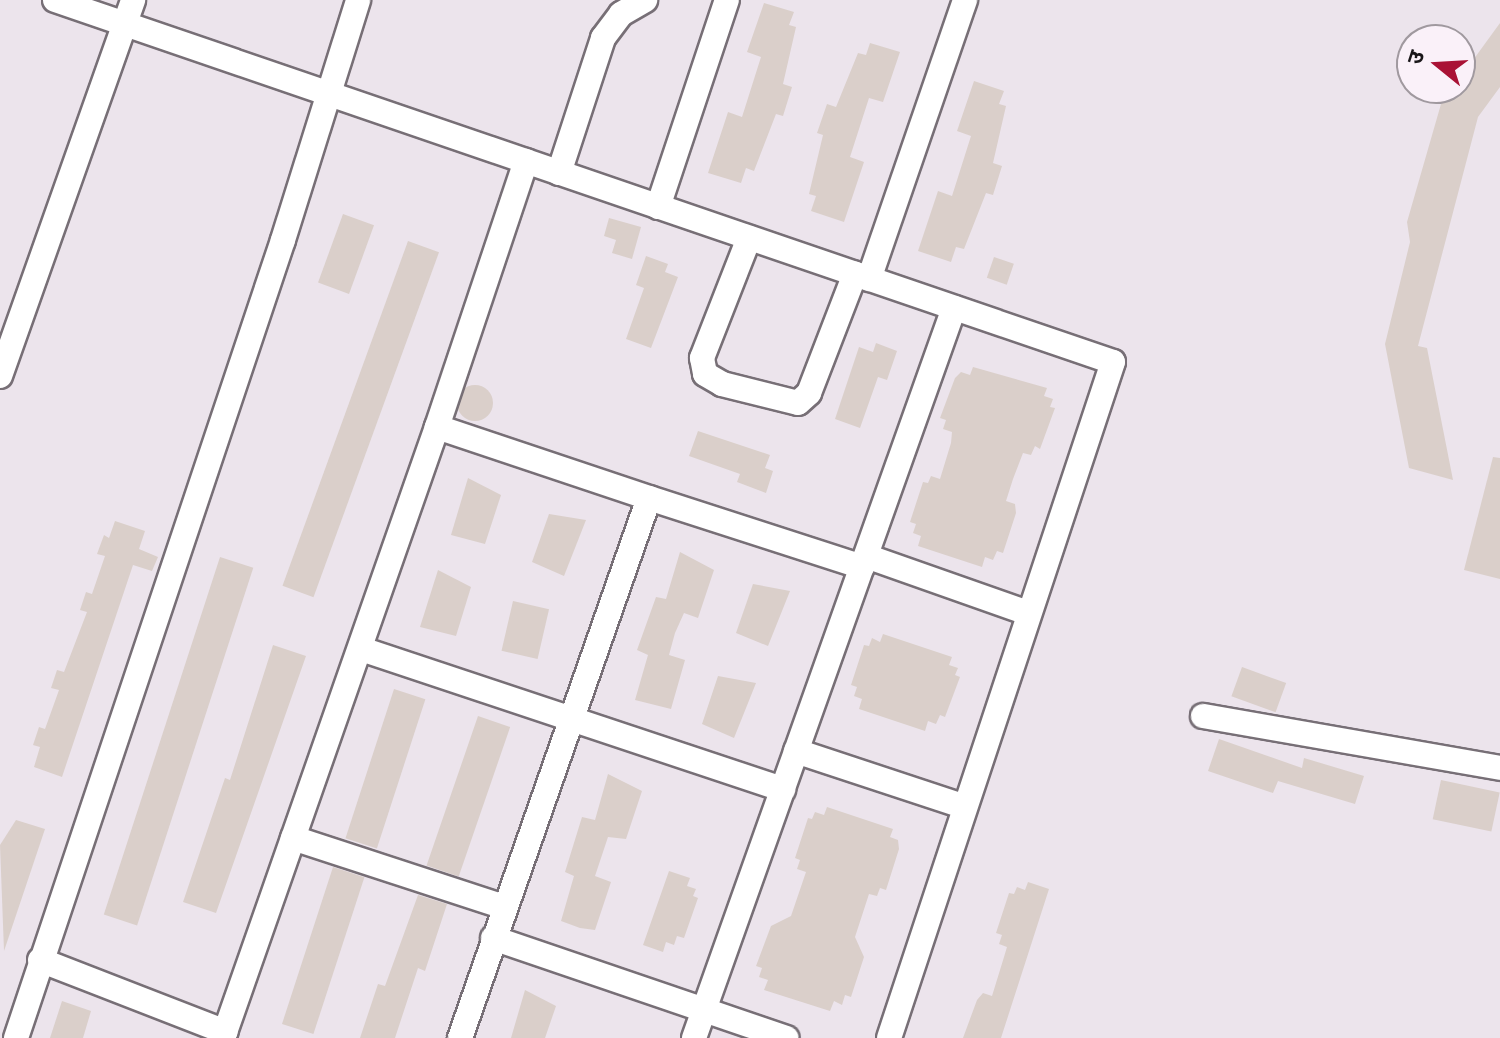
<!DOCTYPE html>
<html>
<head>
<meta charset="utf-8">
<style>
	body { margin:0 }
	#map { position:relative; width:1500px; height:1038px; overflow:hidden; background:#ece4ec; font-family:Commissioner,"Noto Sans Devanagari",sans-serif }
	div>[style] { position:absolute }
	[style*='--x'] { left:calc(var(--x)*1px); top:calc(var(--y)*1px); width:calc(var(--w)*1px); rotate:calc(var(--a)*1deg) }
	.building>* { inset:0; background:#dacfca; transform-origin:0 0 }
	.round { border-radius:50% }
	.roads { filter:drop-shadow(2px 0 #776f76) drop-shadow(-2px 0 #776f76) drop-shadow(0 2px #776f76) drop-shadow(0 -2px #776f76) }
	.minor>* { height:24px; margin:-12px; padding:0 12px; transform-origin:12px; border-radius:12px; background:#fff }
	span { translate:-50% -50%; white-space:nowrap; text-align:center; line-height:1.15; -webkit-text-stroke:7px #faf1f9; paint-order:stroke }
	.north { position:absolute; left:1396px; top:24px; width:80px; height:80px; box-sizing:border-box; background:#faf1f9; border:2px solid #a0999f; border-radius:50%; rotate:288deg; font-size:22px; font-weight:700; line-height:32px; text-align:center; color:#191619 }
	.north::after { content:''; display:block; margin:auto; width:28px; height:36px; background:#a91235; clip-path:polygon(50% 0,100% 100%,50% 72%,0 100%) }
</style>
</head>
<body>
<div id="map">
	<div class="building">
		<i style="clip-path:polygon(764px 3px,794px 12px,789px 25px,796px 27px,783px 84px,792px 87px,783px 116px,776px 114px,754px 171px,746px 168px,741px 183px,708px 173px,728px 112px,742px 117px,761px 57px,747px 52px)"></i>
		<i style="clip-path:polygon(1500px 23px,1500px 87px,1478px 117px,1418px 346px,1427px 348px,1453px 480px,1409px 468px,1385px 344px,1410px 242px,1407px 222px,1441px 104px,1453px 88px,1460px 88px,1460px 78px)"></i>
		<i style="clip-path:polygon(870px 43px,900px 52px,883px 102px,869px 98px,850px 157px,864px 162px,844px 222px,811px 211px,816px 196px,809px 194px,823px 135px,817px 133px,827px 104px,836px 107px,858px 53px,866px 55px)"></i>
		<i style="clip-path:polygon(974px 81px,1004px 91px,999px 104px,1006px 106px,993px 163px,1002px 166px,993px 195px,986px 193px,964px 249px,956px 247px,951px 262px,918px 251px,938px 191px,952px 196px,971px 136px,957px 131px)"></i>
		<i style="left:343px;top:214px;width:33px;height:73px;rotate:20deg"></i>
		<i style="clip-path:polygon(609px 218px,641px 227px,632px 259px,612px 253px,616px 240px,604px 236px)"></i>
		<i style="left:408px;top:241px;width:33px;height:367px;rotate:20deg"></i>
		<i style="clip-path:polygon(646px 256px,668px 264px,665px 272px,678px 277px,651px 348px,626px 339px,644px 288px,636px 285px)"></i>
		<i style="left:994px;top:257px;width:21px;height:22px;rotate:19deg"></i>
		<i style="clip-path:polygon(876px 343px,897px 351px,887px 380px,878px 377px,860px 428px,835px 419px,859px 347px,873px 352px)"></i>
		<i style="clip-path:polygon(973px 367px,1047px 388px,1044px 396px,1053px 399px,1050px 407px,1055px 408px,1040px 449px,1035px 446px,1031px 455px,1023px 453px,1013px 479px,1006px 501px,1015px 504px,1016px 513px,1003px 553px,997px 551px,993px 560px,985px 557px,982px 567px,918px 546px,921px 536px,913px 533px,916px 524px,910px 522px,923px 482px,928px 483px,931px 476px,940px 479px,951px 443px,952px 432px,943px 429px,946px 420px,940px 418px,955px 378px,961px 372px,970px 375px)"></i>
		<i class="round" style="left:457px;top:385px;width:36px;height:36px"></i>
		<i style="clip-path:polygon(698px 431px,770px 455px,765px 468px,773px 471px,766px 493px,737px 482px,740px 474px,689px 456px)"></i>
		<i style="clip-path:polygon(1493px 457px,1500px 458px,1500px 579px,1464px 570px)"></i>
		<i style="clip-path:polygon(468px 478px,501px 495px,485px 544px,451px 535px)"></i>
		<i style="clip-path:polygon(549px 514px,586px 520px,564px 576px,532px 562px)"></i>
		<i style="clip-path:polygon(115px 521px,145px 531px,139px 549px,158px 557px,152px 571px,133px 565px,62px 777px,34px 767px,40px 747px,33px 745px,39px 727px,45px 729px,59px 690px,51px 688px,57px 670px,64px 672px,87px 612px,80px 610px,86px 592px,92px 594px,105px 556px,97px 554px,104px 535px,109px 538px)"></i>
		<i style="clip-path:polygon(680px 552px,714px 570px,698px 618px,684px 613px,675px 633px,669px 655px,685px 660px,671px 709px,635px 700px,648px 655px,637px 650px,656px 597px,666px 599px)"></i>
		<i style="left:220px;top:557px;width:35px;height:376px;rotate:18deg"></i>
		<i style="clip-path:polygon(438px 570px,471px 587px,456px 636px,420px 627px)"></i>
		<i style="clip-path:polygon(753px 584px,790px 591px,768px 646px,736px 633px)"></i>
		<i style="left:513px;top:601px;width:37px;height:51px;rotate:13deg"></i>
		<i style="clip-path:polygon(883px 634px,952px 657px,949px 665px,958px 668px,955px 675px,960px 677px,945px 717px,940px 715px,936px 724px,928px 721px,925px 731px,859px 709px,862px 699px,854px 696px,857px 687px,851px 685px,864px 645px,869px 646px,872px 638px,880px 642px)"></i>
		<i style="clip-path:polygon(273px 645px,306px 656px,216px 913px,183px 902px,225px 778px,230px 780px)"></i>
		<i style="left:1242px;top:667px;width:47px;height:31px;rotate:20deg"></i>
		<i style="clip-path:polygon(718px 676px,756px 683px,734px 738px,702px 724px)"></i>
		<i style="left:394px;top:689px;width:33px;height:157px;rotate:18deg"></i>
		<i style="left:478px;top:716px;width:34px;height:158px;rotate:19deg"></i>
		<i style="clip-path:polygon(1219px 739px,1302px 768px,1304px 758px,1364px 776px,1355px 804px,1278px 781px,1273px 793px,1208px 771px)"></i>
		<i style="clip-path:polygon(608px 774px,642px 791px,626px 839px,608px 837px,595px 876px,611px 882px,595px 930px,580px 928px,561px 921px,574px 876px,565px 872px,582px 817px,595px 820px)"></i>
		<i style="left:1441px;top:780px;width:60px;height:40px;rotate:12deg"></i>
		<i style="clip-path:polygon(827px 807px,893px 829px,890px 837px,898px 840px,899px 849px,886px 890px,880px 888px,877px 896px,869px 894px,855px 937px,864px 957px,851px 997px,845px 995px,842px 1005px,834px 1001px,830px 1011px,764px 990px,768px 980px,759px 977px,762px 968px,756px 966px,771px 926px,791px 916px,806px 872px,797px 869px,800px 860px,795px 858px,808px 818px,812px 819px,815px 812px,824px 815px)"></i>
		<i style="clip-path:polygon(16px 820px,45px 829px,4px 951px,0 845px)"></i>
		<i style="left:333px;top:867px;width:33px;height:165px;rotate:18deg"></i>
		<i style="clip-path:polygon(669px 871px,690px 878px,687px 886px,696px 889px,693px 896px,698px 898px,684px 938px,677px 936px,674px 945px,666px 942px,663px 952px,643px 945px)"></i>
		<i style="clip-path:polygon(1028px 882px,1049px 889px,1001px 1038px,963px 1038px,977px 1000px,983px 993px,992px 996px,1004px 957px,1007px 947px,999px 944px,1002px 935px,996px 933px,1009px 893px,1014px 894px,1017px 887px,1025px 890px)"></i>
		<i style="clip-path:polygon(418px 895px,447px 904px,425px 971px,418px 968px,395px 1038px,360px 1038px,378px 984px,385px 986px)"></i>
		<i style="clip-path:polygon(525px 990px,556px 1006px,545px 1038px,511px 1038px)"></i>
		<i style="clip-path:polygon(62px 1001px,91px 1011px,83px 1038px,50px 1038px)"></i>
	</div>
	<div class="roads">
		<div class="minor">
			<i style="--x:55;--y:0;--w:1118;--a:18.89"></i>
			<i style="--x:1113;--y:362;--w:712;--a:108.33"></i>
			<i style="--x:526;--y:161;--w:280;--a:108.5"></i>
			<i style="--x:437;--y:427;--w:224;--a:18.5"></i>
			<i style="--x:559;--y:173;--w:142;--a:-71.9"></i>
			<i style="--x:603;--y:38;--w:30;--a:-53"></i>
			<i style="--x:621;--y:14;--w:28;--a:-30"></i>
			<i style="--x:658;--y:207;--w:218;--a:-71.6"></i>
			<i style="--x:749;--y:238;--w:129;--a:111.4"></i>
			<i style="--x:702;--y:358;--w:16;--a:79"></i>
			<i style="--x:705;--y:374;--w:20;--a:30"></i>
			<i style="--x:722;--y:384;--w:78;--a:14"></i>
			<i style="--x:798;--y:403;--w:15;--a:-42"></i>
			<i style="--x:809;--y:393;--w:128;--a:-68.9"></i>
			<i style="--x:869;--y:279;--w:295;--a:-71"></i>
			<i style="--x:0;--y:376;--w:399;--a:-70.5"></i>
			<i style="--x:866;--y:556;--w:172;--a:19.4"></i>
			<i style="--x:361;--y:649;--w:445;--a:18.4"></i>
			<i style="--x:1203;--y:716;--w:302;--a:9.9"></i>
			<i style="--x:796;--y:751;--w:175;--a:18.3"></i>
			<i style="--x:293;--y:838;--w:222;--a:18.1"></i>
			<i style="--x:493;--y:938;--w:310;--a:18.8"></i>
			<i style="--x:40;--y:960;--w:199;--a:21.2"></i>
			<i style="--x:16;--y:1038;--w:841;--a:-71.5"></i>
			<i style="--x:283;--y:240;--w:251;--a:-72.6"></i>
			<i style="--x:223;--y:1038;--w:647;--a:-70.7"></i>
			<i style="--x:460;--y:1038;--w:572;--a:-70.71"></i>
			<i style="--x:649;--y:498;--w:224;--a:17.9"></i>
			<i style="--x:694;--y:1038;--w:775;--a:-70.4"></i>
		</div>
	</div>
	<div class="north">उ</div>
</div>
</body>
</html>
